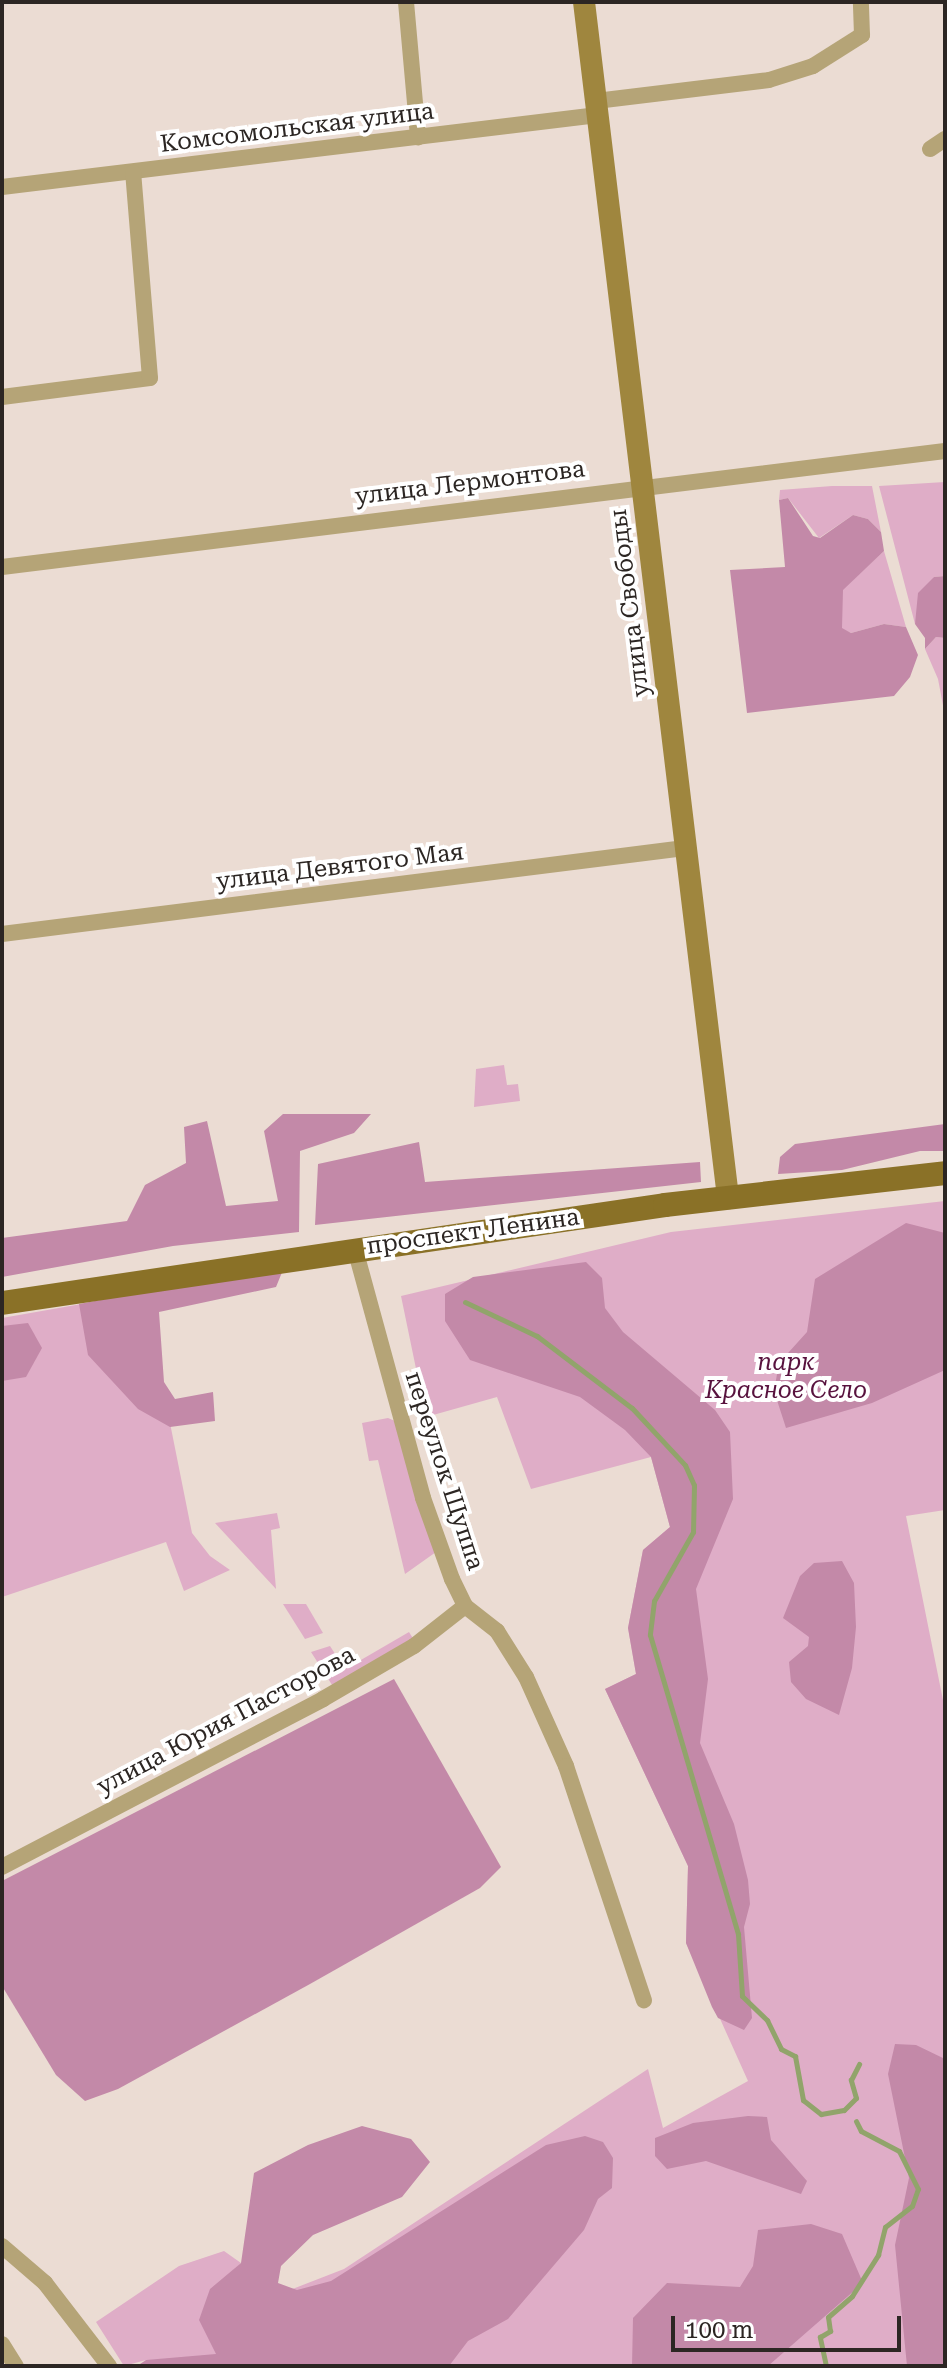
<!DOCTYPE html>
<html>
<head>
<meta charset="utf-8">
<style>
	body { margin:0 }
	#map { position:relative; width:947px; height:2368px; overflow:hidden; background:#ebdcd3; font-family:"Roboto Serif",serif }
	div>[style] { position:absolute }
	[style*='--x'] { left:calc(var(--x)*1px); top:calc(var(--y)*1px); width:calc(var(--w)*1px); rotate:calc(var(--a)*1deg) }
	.green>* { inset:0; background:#dfadc7 }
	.forest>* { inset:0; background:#c389a8 }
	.stream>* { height:5px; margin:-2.5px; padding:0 2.5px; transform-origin:2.5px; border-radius:2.5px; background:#91a46b }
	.minor>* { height:16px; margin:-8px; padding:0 8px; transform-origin:8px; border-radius:8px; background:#b5a477 }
	.secondary>* { height:22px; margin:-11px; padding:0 11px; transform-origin:11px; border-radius:11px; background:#9f863e }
	.primary>* { height:24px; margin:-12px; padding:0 12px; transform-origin:12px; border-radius:12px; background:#8a7127 }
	span { translate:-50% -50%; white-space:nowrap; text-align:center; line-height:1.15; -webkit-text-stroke:8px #fff; paint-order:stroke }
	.street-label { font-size:24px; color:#2c2623 }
	.park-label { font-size:24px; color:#58123e; font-style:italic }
	.frame { position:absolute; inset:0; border:4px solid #2c2623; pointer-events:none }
	.scale { position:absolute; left:671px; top:2316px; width:230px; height:36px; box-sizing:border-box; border:4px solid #2c2623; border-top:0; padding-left:10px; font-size:24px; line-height:28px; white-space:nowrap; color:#2c2623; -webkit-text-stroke:6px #fff; paint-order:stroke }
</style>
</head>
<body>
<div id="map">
	<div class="green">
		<i style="clip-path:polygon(945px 482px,945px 576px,934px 577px,915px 624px,879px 486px)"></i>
		<i style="clip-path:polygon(832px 486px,872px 486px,881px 532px,868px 519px,853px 515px,819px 538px,788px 498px,779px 500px,780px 490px)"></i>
		<i style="clip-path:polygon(884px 551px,906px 627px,884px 624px,851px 633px,842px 629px,842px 590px)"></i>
		<i style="clip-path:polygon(936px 637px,945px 638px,945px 716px,938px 679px,925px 649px)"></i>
		<i style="clip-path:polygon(504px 1065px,507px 1085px,518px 1084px,520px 1101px,474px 1107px,476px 1069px)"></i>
		<i style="clip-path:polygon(945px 1201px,945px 1510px,906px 1516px,945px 1710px,945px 2366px,161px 2366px,146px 2360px,124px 2366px,96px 2322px,179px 2266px,224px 2251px,241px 2263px,228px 2275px,259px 2302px,344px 2269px,648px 2069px,663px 2128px,748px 2081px,686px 1943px,688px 1866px,605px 1689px,636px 1674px,628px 1628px,643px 1550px,670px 1527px,651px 1457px,531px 1489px,497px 1397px,426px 1417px,401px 1296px,671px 1232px)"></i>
		<i style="clip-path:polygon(144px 1293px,192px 1533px,210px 1556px,230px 1570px,184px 1591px,166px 1542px,2px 1597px,2px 1318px)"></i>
		<i style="clip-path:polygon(388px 1418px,395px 1421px,436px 1552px,405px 1574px,378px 1460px,369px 1461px,362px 1423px)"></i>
		<i style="clip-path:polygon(277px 1513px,280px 1528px,271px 1530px,276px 1589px,215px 1523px)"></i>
		<i style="clip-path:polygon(283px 1604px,306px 1604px,323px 1633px,305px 1639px)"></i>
		<i style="clip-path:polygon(409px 1632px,414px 1640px,334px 1688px,311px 1652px,330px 1646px,341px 1663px,354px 1664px)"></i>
	</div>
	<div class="forest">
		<i style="clip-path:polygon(788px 498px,813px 536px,820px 538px,853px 515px,868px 519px,881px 532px,884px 551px,843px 590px,842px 628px,851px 633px,884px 624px,906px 627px,918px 655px,910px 677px,894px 696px,747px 713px,730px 570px,785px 567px,779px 500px)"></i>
		<i style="clip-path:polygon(945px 576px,945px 638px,936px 637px,925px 649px,925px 638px,915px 624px,918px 593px,934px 577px)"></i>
		<i style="clip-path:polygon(283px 1114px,371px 1114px,354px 1133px,300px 1151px,299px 1232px,173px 1246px,2px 1277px,2px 1238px,127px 1221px,145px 1185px,186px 1163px,184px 1127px,207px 1121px,226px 1206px,278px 1201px,264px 1131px)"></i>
		<i style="clip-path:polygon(945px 1124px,945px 1151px,920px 1151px,842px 1170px,778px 1174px,780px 1157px,795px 1144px)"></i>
		<i style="clip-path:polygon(419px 1142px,425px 1182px,700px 1162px,701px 1182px,315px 1225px,318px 1164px)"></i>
		<i style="clip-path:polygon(906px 1223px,945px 1233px,945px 1370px,872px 1403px,786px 1428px,774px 1391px,779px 1363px,807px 1332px,815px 1279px)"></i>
		<i style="clip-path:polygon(586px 1262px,602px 1278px,605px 1308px,623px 1332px,715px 1410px,730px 1432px,733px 1499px,696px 1589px,708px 1679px,700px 1743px,734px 1824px,748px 1880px,750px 1904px,744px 1927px,752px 2018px,744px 2030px,718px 2018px,712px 2007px,686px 1943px,688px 1866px,605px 1689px,636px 1674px,628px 1628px,643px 1550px,670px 1527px,651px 1457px,625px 1430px,580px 1397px,470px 1360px,445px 1321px,445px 1294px,473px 1277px)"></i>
		<i style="clip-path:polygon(285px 1265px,276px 1287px,159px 1312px,164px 1382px,175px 1399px,213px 1392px,215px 1421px,170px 1427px,138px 1409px,88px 1355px,79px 1304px)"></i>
		<i style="clip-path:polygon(28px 1323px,42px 1348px,26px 1377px,2px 1381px,2px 1326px)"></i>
		<i style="clip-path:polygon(842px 1561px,854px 1583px,856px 1627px,852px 1668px,839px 1715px,806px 1699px,791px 1682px,789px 1662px,808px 1646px,809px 1637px,783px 1618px,800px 1576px,814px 1563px)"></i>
		<i style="clip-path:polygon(394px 1679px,501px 1867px,480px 1888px,310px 1984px,118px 2089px,85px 2101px,56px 2075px,2px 1986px,2px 1881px)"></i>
		<i style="clip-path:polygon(895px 2044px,916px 2045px,945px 2059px,945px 2366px,907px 2366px,895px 2245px,909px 2178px,888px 2074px)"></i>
		<i style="clip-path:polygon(748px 2116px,767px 2117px,771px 2140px,807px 2181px,801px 2194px,706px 2161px,667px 2169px,655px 2156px,655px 2138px,693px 2123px)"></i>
		<i style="clip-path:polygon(362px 2126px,411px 2139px,430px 2162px,402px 2197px,313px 2235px,281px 2266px,278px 2283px,297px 2290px,331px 2281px,546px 2145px,585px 2136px,603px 2142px,613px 2158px,612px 2188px,598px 2199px,584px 2230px,508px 2319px,468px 2341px,449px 2366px,137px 2366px,146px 2360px,216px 2354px,199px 2320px,210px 2289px,241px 2263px,254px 2173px,308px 2145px)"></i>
		<i style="clip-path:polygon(811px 2224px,842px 2234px,863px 2283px,768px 2366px,632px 2366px,633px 2318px,667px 2283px,740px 2287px,753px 2266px,758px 2230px)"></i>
	</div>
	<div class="stream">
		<i style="--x:465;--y:1302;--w:80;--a:25.3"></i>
		<i style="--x:537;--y:1336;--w:119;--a:37.2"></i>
		<i style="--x:632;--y:1408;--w:78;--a:47.1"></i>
		<i style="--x:685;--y:1465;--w:22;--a:66"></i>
		<i style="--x:694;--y:1485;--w:47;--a:91.2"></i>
		<i style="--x:693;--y:1532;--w:79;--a:119.5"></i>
		<i style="--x:654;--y:1601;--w:34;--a:97"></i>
		<i style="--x:650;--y:1635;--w:312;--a:73.6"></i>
		<i style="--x:738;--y:1934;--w:62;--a:86.3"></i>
		<i style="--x:742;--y:1996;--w:35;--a:44"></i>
		<i style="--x:767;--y:2020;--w:32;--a:64"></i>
		<i style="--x:781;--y:2049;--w:16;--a:27"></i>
		<i style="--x:795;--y:2056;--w:45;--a:79.7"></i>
		<i style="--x:803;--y:2100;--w:23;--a:38"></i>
		<i style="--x:821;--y:2114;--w:23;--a:-10"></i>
		<i style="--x:844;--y:2110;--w:17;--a:-45"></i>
		<i style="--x:856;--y:2098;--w:19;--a:-106"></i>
		<i style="--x:851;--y:2080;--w:18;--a:-63"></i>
		<i style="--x:826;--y:2366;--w:30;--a:-102"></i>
		<i style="--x:820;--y:2337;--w:12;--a:-31"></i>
		<i style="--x:830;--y:2331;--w:14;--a:-98"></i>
		<i style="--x:828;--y:2317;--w:32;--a:-41"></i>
		<i style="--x:852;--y:2296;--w:49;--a:-57.6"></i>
		<i style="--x:878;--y:2255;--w:29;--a:-76"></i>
		<i style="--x:885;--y:2227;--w:34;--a:-38"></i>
		<i style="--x:912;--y:2206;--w:18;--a:-71"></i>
		<i style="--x:918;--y:2189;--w:42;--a:-116.6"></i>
		<i style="--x:899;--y:2151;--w:43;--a:-152.2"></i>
		<i style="--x:861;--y:2131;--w:11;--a:-117"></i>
	</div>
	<div class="minor">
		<i style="--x:406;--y:2;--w:136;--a:84.9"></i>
		<i style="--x:596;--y:101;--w:174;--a:-6.9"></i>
		<i style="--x:769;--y:80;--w:46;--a:-17.7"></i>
		<i style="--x:813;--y:66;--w:58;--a:-32.3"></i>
		<i style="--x:862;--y:35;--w:33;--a:-92"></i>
		<i style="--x:930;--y:149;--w:18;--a:-34"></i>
		<i style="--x:2;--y:187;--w:600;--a:-6.89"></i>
		<i style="--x:2;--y:397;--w:149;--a:-7.3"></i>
		<i style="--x:150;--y:378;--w:206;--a:-94.7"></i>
		<i style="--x:2;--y:567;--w:950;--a:-7.01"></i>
		<i style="--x:2;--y:934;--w:688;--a:-7.18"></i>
		<i style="--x:355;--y:1249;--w:258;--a:74.7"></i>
		<i style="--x:423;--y:1498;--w:86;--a:70.3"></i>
		<i style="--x:452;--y:1579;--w:30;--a:64"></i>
		<i style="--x:465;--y:1606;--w:41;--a:38"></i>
		<i style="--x:497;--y:1631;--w:54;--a:57.8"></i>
		<i style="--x:526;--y:1677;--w:98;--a:65.8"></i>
		<i style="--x:566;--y:1766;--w:247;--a:71.6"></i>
		<i style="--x:2;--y:1867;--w:362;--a:-27.6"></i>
		<i style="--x:323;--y:1699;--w:105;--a:-30.2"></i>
		<i style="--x:414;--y:1646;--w:65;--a:-38.1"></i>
		<i style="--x:2;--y:2246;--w:57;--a:40.7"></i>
		<i style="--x:45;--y:2283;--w:105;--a:52.4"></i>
		<i style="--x:2;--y:2344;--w:26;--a:58"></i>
	</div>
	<div class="secondary">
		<i style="--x:584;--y:2;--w:1205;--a:83.13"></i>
	</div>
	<div class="primary">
		<i style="--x:2;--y:1303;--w:670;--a:-8.41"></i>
		<i style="--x:665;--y:1205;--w:282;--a:-6.5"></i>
	</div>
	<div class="street-label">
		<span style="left:297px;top:128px;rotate:-7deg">Комсомольская улица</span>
		<span style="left:470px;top:483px;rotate:-7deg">улица Лермонтова</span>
		<span style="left:630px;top:603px;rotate:-97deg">улица Свободы</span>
		<span style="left:340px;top:867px;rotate:-7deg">улица Девятого Мая</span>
		<span style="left:473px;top:1232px;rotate:-8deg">проспект Ленина</span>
		<span style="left:444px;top:1471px;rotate:72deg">переулок Щуппа</span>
		<span style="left:226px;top:1721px;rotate:-28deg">улица Юрия Пасторова</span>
	</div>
	<div class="park-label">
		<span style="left:786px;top:1377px">парк<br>Красное Село</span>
	</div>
	<div class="frame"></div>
	<div class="scale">100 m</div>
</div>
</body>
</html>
